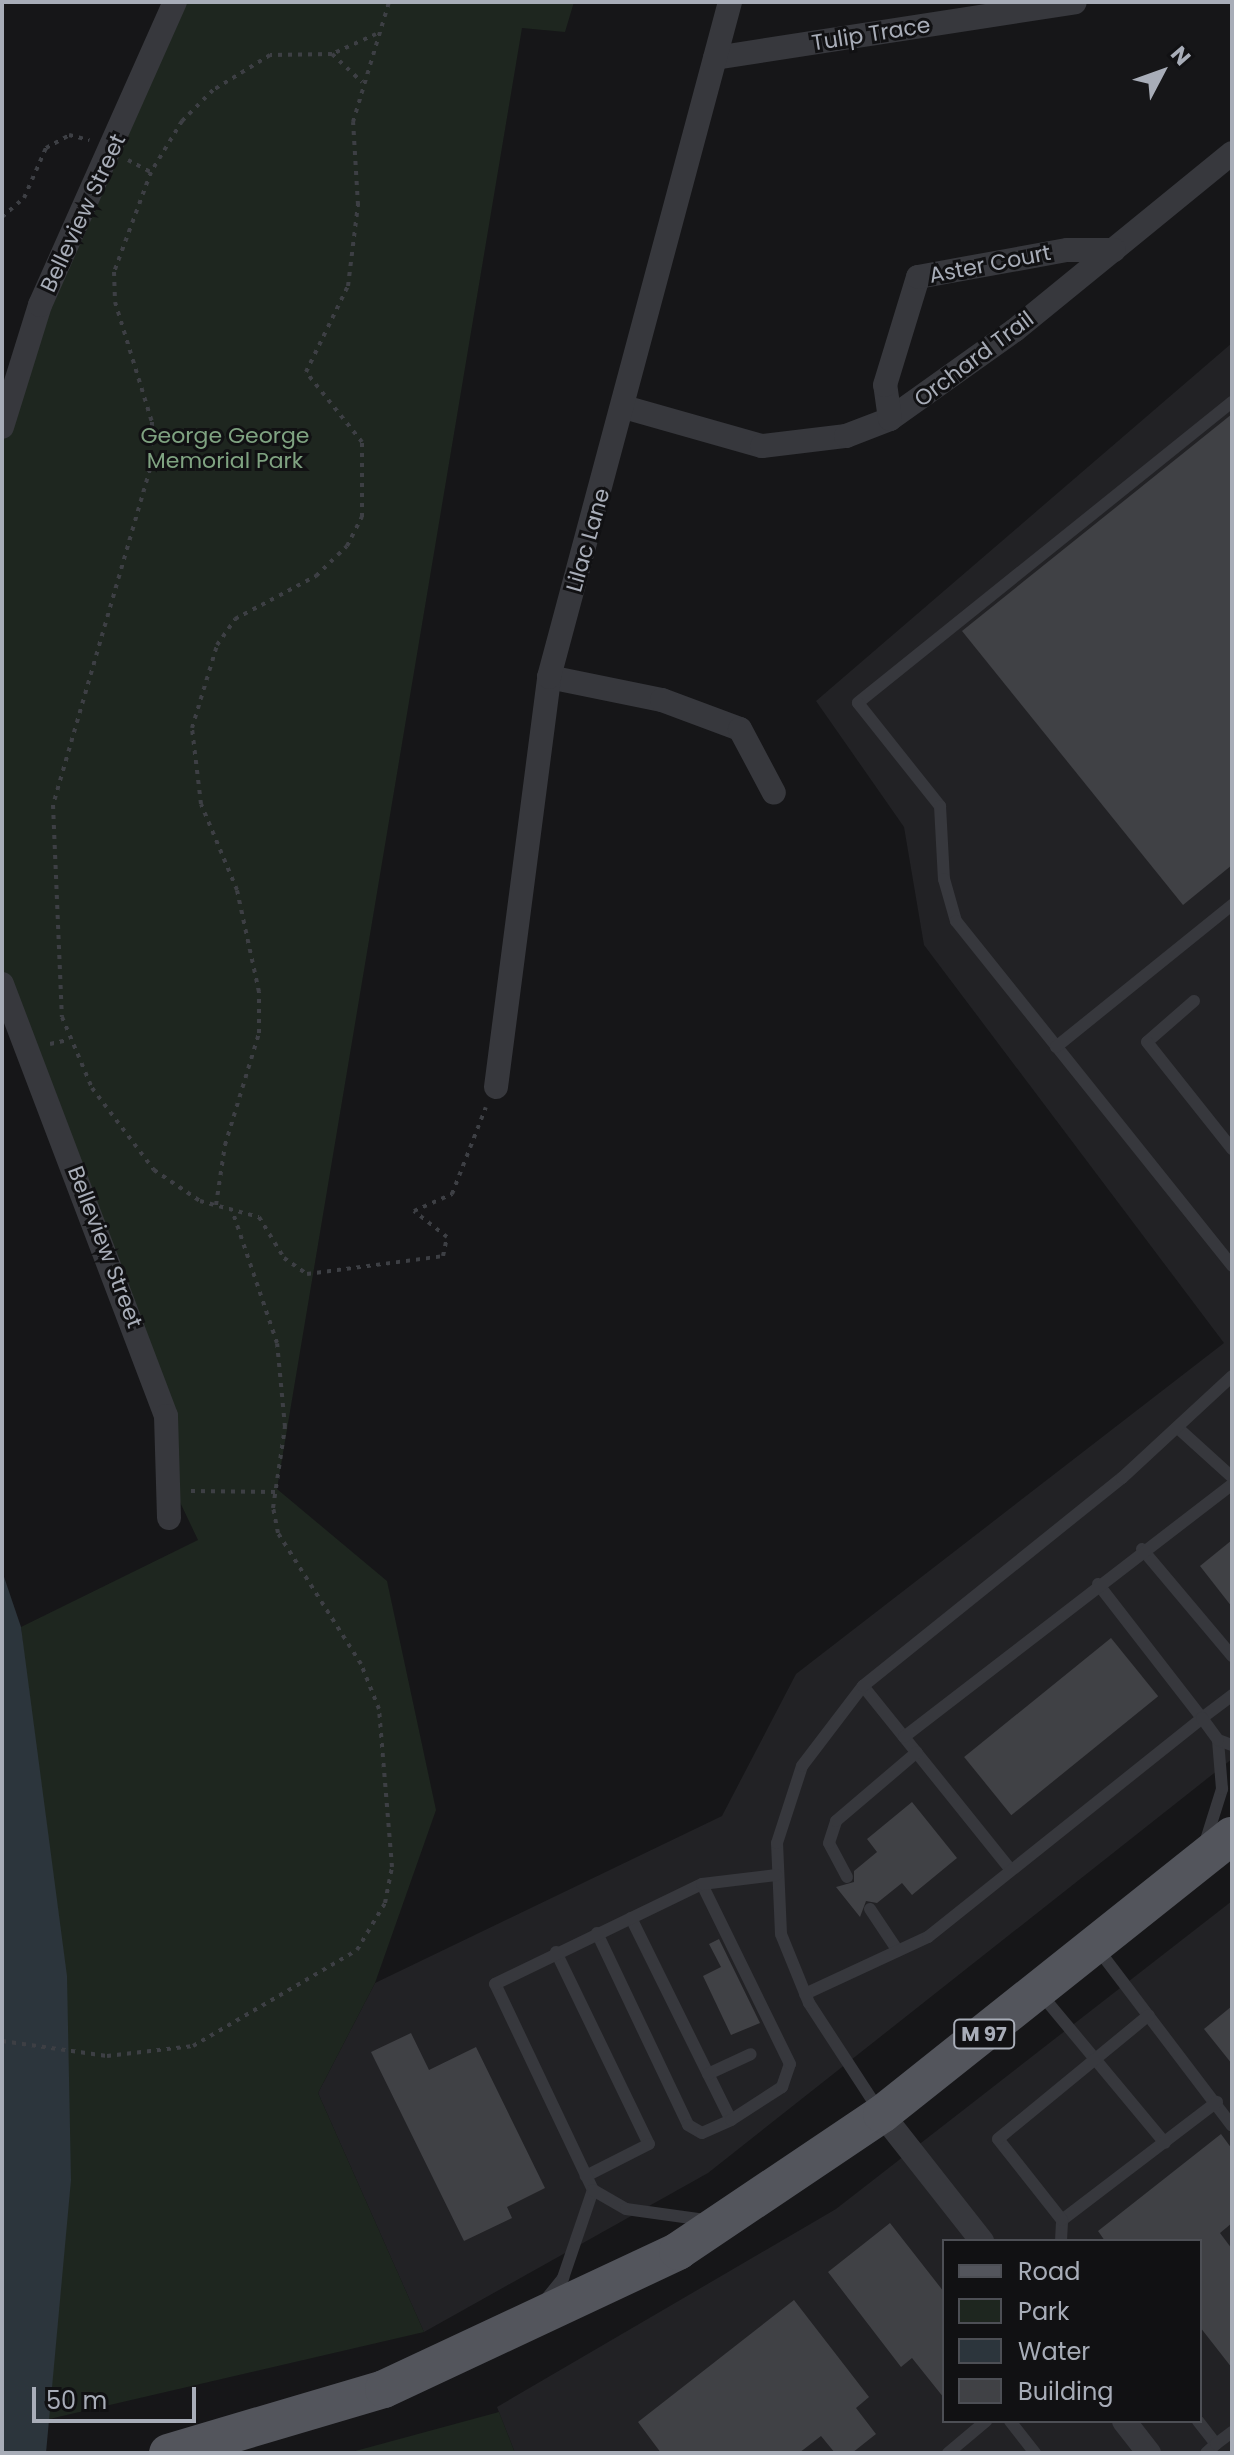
<!DOCTYPE html>
<html>
<head>
<meta charset="utf-8">
<style>
	body { margin:0 }
	#map { position:relative; width:1234px; height:2455px; overflow:hidden; background:#161618; font-family:Poppins,sans-serif }
	div>[style] { position:absolute }
	[style*='--x'] { left:calc(var(--x)*1px); top:calc(var(--y)*1px); width:calc(var(--w)*1px); rotate:calc(var(--a)*1deg) }
	.built>* { inset:0; background:#222225 }
	.green>* { inset:0; background:#1e261f }
	.water>* { inset:0; background:#2c353c }
	.building>* { inset:0; background:#404145; transform-origin:0 0 }
	.path>* { height:4px; margin-top:-2px; transform-origin:0; background:repeating-linear-gradient(90deg,#3d3f44 0 4px,transparent 0 10px) }
	.lane>* { height:12px; margin:-6px; padding:0 6px; transform-origin:6px; border-radius:6px; background:#37383d }
	.street>* { height:24px; margin:-12px; padding:0 12px; transform-origin:12px; border-radius:12px; background:#37383d }
	.primary>* { height:38px; margin:-19px; padding:0 19px; transform-origin:19px; border-radius:19px; background:#53555c }
	span { translate:-50% -50%; white-space:nowrap; text-align:center; line-height:1.15; -webkit-text-stroke:6px #111113; paint-order:stroke }
	.shield-label span { padding:2px 6px; background:#111113; border:2px solid; border-radius:6px; -webkit-text-stroke-width:0 }
	.shield-label { font-size:20px; color:#a8adb8; font-weight:700 }
	.street-label { font-size:22px; color:#a8adb8 }
	.park-label { font-size:22px; color:#7fa381 }
	.frame { position:absolute; inset:0; border:4px solid #a8adb8; pointer-events:none }
	.legend { position:absolute; left:942px; top:2239px; width:260px; height:184px; box-sizing:border-box; background:#111113; border:2px solid #4d4f55; margin:0; padding:10px 14px; list-style:none; font-size:24px; color:#a8adb8 }
	.legend li { display:flex; align-items:center; gap:16px; height:40px }
	.legend b { width:40px; border:2px solid #4d4f55 }
	.north { position:absolute; left:1122px; top:32px; width:80px; height:80px; -webkit-text-stroke:6px #111113; paint-order:stroke; rotate:49deg; font-size:22px; font-weight:700; line-height:32px; text-align:center; color:#a8adb8 }
	.north::after { content:''; display:block; margin:auto; width:28px; height:36px; background:#a8adb8; clip-path:polygon(50% 0,100% 100%,50% 72%,0 100%) }
	.scale { position:absolute; left:32px; top:2387px; width:164px; height:36px; box-sizing:border-box; border:4px solid #a8adb8; border-top:0; padding-left:10px; font-size:24px; line-height:28px; white-space:nowrap; color:#a8adb8; -webkit-text-stroke:6px #111113; paint-order:stroke }
</style>
</head>
<body>
<div id="map">
	<div class="built">
		<i style="clip-path:polygon(1232px 343px,1232px 1759px,708px 2173px,424px 2332px,318px 2093px,375px 1983px,722px 1816px,796px 1674px,1224px 1343px,924px 945px,904px 827px,816px 701px)"></i>
		<i style="clip-path:polygon(evenodd,1232px 1901px,1232px 2453px,515px 2453px,497px 2407px,836px 2209px,1232px 1901px,944px 2241px,1200px 2241px,1200px 2421px,944px 2421px,944px 2241px)"></i>
	</div>
	<div class="green">
		<i style="clip-path:polygon(175px 2px,574px 2px,565px 32px,522px 28px,277px 1489px,387px 1581px,436px 1810px,375px 1983px,318px 2093px,424px 2332px,2px 2430px,40px 1816px,21px 1627px,198px 1540px,168px 1477px,166px 1416px,2px 984px,2px 427px)"></i>
		<i style="clip-path:polygon(499px 2412px,515px 2453px,348px 2453px)"></i>
	</div>
	<div class="water">
		<i style="clip-path:polygon(2px 1571px,21px 1627px,67px 1976px,71px 2180px,46px 2453px,2px 2453px)"></i>
	</div>
	<div class="building">
		<i style="clip-path:polygon(1232px 414px,1232px 865px,1183px 905px,962px 631px)"></i>
		<i style="clip-path:polygon(1232px 1540px,1232px 1607px,1200px 1566px)"></i>
		<i style="left:1111px;top:1638px;width:75px;height:189px;rotate:51deg"></i>
		<i style="clip-path:polygon(912px 1802px,957px 1858px,912px 1895px,902px 1883px,877px 1903px,866px 1901px,860px 1917px,836px 1887px,854px 1882px,854px 1871px,877px 1852px,867px 1839px)"></i>
		<i style="clip-path:polygon(719px 1939px,760px 2023px,731px 2035px,703px 1976px,721px 1967px,709px 1944px)"></i>
		<i style="clip-path:polygon(1232px 2006px,1232px 2064px,1204px 2029px)"></i>
		<i style="clip-path:polygon(411px 2033px,429px 2070px,476px 2047px,545px 2188px,507px 2207px,512px 2218px,464px 2241px,371px 2052px)"></i>
		<i style="clip-path:polygon(1221px 2134px,1232px 2149px,1232px 2223px,1220px 2233px,1232px 2249px,1232px 2368px,1200px 2327px,1200px 2241px,1105px 2241px,1098px 2231px)"></i>
		<i style="clip-path:polygon(890px 2223px,944px 2292px,944px 2398px,912px 2358px,901px 2367px,828px 2272px)"></i>
		<i style="clip-path:polygon(794px 2300px,869px 2397px,856px 2408px,876px 2434px,852px 2453px,835px 2453px,821px 2436px,799px 2453px,661px 2453px,638px 2422px)"></i>
	</div>
	<div class="path">
		<i style="--x:376;--y:34;--w:48;--a:155.6"></i>
		<i style="--x:332;--y:54;--w:62;--a:179.1"></i>
		<i style="--x:270;--y:55;--w:67;--a:148.4"></i>
		<i style="--x:213;--y:90;--w:44;--a:135"></i>
		<i style="--x:182;--y:121;--w:60;--a:121.3"></i>
		<i style="--x:151;--y:172;--w:107;--a:110.3"></i>
		<i style="--x:114;--y:272;--w:30;--a:88"></i>
		<i style="--x:115;--y:302;--w:126;--a:72.9"></i>
		<i style="--x:152;--y:422;--w:47;--a:92.4"></i>
		<i style="--x:150;--y:469;--w:350;--a:106.1"></i>
		<i style="--x:53;--y:805;--w:212;--a:87.6"></i>
		<i style="--x:62;--y:1017;--w:77;--a:67.1"></i>
		<i style="--x:92;--y:1088;--w:103;--a:52.9"></i>
		<i style="--x:154;--y:1170;--w:55;--a:34"></i>
		<i style="--x:200;--y:1201;--w:61;--a:15.2"></i>
		<i style="--x:259;--y:1217;--w:48;--a:58.6"></i>
		<i style="--x:284;--y:1258;--w:28;--a:35"></i>
		<i style="--x:307;--y:1274;--w:137;--a:-7.5"></i>
		<i style="--x:443;--y:1256;--w:19;--a:-78"></i>
		<i style="--x:447;--y:1237;--w:42;--a:-141.8"></i>
		<i style="--x:414;--y:1211;--w:42;--a:-24.1"></i>
		<i style="--x:452;--y:1194;--w:93;--a:-68.7"></i>
		<i style="--x:332;--y:54;--w:41;--a:43"></i>
		<i style="--x:128;--y:160;--w:26;--a:28"></i>
		<i style="--x:2;--y:217;--w:29;--a:-41"></i>
		<i style="--x:24;--y:198;--w:55;--a:-66.3"></i>
		<i style="--x:46;--y:148;--w:26;--a:-29"></i>
		<i style="--x:69;--y:135;--w:21;--a:14"></i>
		<i style="--x:50;--y:1044;--w:18;--a:-13"></i>
		<i style="--x:216;--y:1205;--w:61;--a:-81.5"></i>
		<i style="--x:225;--y:1145;--w:117;--a:-73.1"></i>
		<i style="--x:259;--y:1033;--w:41;--a:-90"></i>
		<i style="--x:259;--y:992;--w:104;--a:-102.2"></i>
		<i style="--x:237;--y:890;--w:93;--a:-112.7"></i>
		<i style="--x:201;--y:804;--w:77;--a:-96.8"></i>
		<i style="--x:192;--y:728;--w:87;--a:-73.2"></i>
		<i style="--x:217;--y:645;--w:32;--a:-55"></i>
		<i style="--x:235;--y:619;--w:92;--a:-28"></i>
		<i style="--x:316;--y:576;--w:43;--a:-44.1"></i>
		<i style="--x:347;--y:546;--w:33;--a:-63"></i>
		<i style="--x:362;--y:517;--w:75;--a:-90"></i>
		<i style="--x:362;--y:442;--w:90;--a:-128.7"></i>
		<i style="--x:306;--y:372;--w:96;--a:-64"></i>
		<i style="--x:348;--y:286;--w:82;--a:-83"></i>
		<i style="--x:358;--y:205;--w:83;--a:-93.4"></i>
		<i style="--x:353;--y:122;--w:125;--a:-73.3"></i>
		<i style="--x:191;--y:1491;--w:85;--a:0.7"></i>
		<i style="--x:2;--y:2041;--w:106;--a:8.1"></i>
		<i style="--x:107;--y:2056;--w:87;--a:-6.6"></i>
		<i style="--x:193;--y:2046;--w:190;--a:-30.3"></i>
		<i style="--x:357;--y:1950;--w:55;--a:-59.2"></i>
		<i style="--x:385;--y:1903;--w:37;--a:-79"></i>
		<i style="--x:392;--y:1867;--w:159;--a:-94.7"></i>
		<i style="--x:379;--y:1709;--w:48;--a:-111.8"></i>
		<i style="--x:361;--y:1664;--w:155;--a:-122.4"></i>
		<i style="--x:278;--y:1533;--w:25;--a:-101"></i>
		<i style="--x:273;--y:1508;--w:82;--a:-81.6"></i>
		<i style="--x:285;--y:1427;--w:84;--a:-95.4"></i>
		<i style="--x:277;--y:1343;--w:140;--a:-108.7"></i>
	</div>
	<div class="lane">
		<i style="--x:1232;--y:402;--w:480;--a:141.2"></i>
		<i style="--x:858;--y:703;--w:132;--a:51.5"></i>
		<i style="--x:940;--y:806;--w:73;--a:86.9"></i>
		<i style="--x:944;--y:879;--w:44;--a:74.1"></i>
		<i style="--x:956;--y:921;--w:442;--a:51.3"></i>
		<i style="--x:1194;--y:1001;--w:62;--a:138.9"></i>
		<i style="--x:1147;--y:1042;--w:137;--a:51.5"></i>
		<i style="--x:1056;--y:1047;--w:226;--a:-38.9"></i>
		<i style="--x:1179;--y:1429;--w:72;--a:42.2"></i>
		<i style="--x:1142;--y:1549;--w:140;--a:49.9"></i>
		<i style="--x:1098;--y:1584;--w:170;--a:52.2"></i>
		<i style="--x:1202;--y:1718;--w:38;--a:-37"></i>
		<i style="--x:863;--y:1686;--w:236;--a:51.2"></i>
		<i style="--x:904;--y:1737;--w:414;--a:-37.6"></i>
		<i style="--x:1205;--y:1843;--w:57;--a:-72.5"></i>
		<i style="--x:1222;--y:1789;--w:49;--a:-94.7"></i>
		<i style="--x:1218;--y:1740;--w:15;--a:20"></i>
		<i style="--x:847;--y:1877;--w:38;--a:-118"></i>
		<i style="--x:829;--y:1843;--w:23;--a:-72"></i>
		<i style="--x:836;--y:1821;--w:106;--a:-40.4"></i>
		<i style="--x:870;--y:1909;--w:50;--a:56.3"></i>
		<i style="--x:631;--y:1918;--w:225;--a:63.7"></i>
		<i style="--x:597;--y:1933;--w:212;--a:64.6"></i>
		<i style="--x:688;--y:2125;--w:16;--a:30"></i>
		<i style="--x:702;--y:2133;--w:32;--a:-24"></i>
		<i style="--x:731;--y:2120;--w:61;--a:-32.9"></i>
		<i style="--x:782;--y:2087;--w:24;--a:-71"></i>
		<i style="--x:790;--y:2064;--w:200;--a:-116.1"></i>
		<i style="--x:1097;--y:1948;--w:223;--a:52.8"></i>
		<i style="--x:556;--y:1952;--w:213;--a:64.2"></i>
		<i style="--x:649;--y:2144;--w:71;--a:153.1"></i>
		<i style="--x:1040;--y:1993;--w:195;--a:50.2"></i>
		<i style="--x:805;--y:1994;--w:136;--a:-24.9"></i>
		<i style="--x:928;--y:1937;--w:351;--a:-38.6"></i>
		<i style="--x:1202;--y:1718;--w:27;--a:54"></i>
		<i style="--x:708;--y:2074;--w:47;--a:-24.9"></i>
		<i style="--x:880;--y:2112;--w:130;--a:-123.1"></i>
		<i style="--x:809;--y:2003;--w:74;--a:-112.1"></i>
		<i style="--x:781;--y:1934;--w:91;--a:-92.5"></i>
		<i style="--x:777;--y:1843;--w:81;--a:-72"></i>
		<i style="--x:802;--y:1766;--w:101;--a:-52.7"></i>
		<i style="--x:863;--y:1686;--w:332;--a:-38.8"></i>
		<i style="--x:1122;--y:1478;--w:150;--a:-42.8"></i>
		<i style="--x:593;--y:2190;--w:228;--a:-115.4"></i>
		<i style="--x:495;--y:1984;--w:230;--a:-25.8"></i>
		<i style="--x:702;--y:1884;--w:75;--a:-6.9"></i>
		<i style="--x:1062;--y:2220;--w:195;--a:-37.3"></i>
		<i style="--x:1061;--y:2241;--w:21;--a:-87"></i>
		<i style="--x:1062;--y:2220;--w:103;--a:-128.3"></i>
		<i style="--x:998;--y:2139;--w:195;--a:-39.4"></i>
		<i style="--x:547;--y:2298;--w:26;--a:-51"></i>
		<i style="--x:563;--y:2278;--w:93;--a:-71.2"></i>
		<i style="--x:593;--y:2190;--w:38;--a:30"></i>
		<i style="--x:626;--y:2209;--w:80;--a:7.9"></i>
		<i style="--x:1010;--y:2421;--w:41;--a:52"></i>
		<i style="--x:1198;--y:2421;--w:29;--a:52"></i>
		<i style="--x:1216;--y:2444;--w:13;--a:138"></i>
		<i style="--x:1216;--y:2444;--w:20;--a:-37"></i>
		<i style="--x:948;--y:2453;--w:50;--a:-40.1"></i>
	</div>
	<div class="street">
		<i style="--x:715;--y:58;--w:364;--a:-8.8"></i>
		<i style="--x:624;--y:407;--w:143;--a:15.8"></i>
		<i style="--x:762;--y:446;--w:85;--a:-6.8"></i>
		<i style="--x:846;--y:436;--w:47;--a:-21.1"></i>
		<i style="--x:890;--y:419;--w:153;--a:-35.5"></i>
		<i style="--x:1015;--y:330;--w:280;--a:-39.2"></i>
		<i style="--x:890;--y:419;--w:34;--a:-98"></i>
		<i style="--x:885;--y:385;--w:113;--a:-73"></i>
		<i style="--x:918;--y:277;--w:151;--a:-10.3"></i>
		<i style="--x:1067;--y:250;--w:47;--a:0"></i>
		<i style="--x:2;--y:427;--w:128;--a:-72.7"></i>
		<i style="--x:40;--y:305;--w:332;--a:-66"></i>
		<i style="--x:549;--y:677;--w:115;--a:11.5"></i>
		<i style="--x:662;--y:700;--w:83;--a:20.4"></i>
		<i style="--x:740;--y:729;--w:72;--a:62"></i>
		<i style="--x:2;--y:984;--w:462;--a:69.2"></i>
		<i style="--x:166;--y:1416;--w:102;--a:88.3"></i>
		<i style="--x:496;--y:1087;--w:413;--a:-82.6"></i>
		<i style="--x:549;--y:677;--w:699;--a:-74.99"></i>
		<i style="--x:882;--y:2114;--w:162;--a:51.8"></i>
		<i style="--x:1124;--y:2421;--w:41;--a:52"></i>
	</div>
	<div class="primary">
		<i style="--x:168;--y:2453;--w:225;--a:-16.5"></i>
		<i style="--x:384;--y:2389;--w:325;--a:-25.1"></i>
		<i style="--x:678;--y:2251;--w:246;--a:-33.9"></i>
		<i style="--x:882;--y:2114;--w:447;--a:-38.5"></i>
	</div>
	<div class="shield-label">
		<span style="left:984px;top:2034px">M 97</span>
	</div>
	<div class="street-label">
		<span style="left:871px;top:34px;rotate:-9deg">Tulip Trace</span>
		<span style="left:83px;top:213px;rotate:-65deg">Belleview Street</span>
		<span style="left:990px;top:264px;rotate:-11deg">Aster Court</span>
		<span style="left:974px;top:359px;rotate:-37deg">Orchard Trail</span>
		<span style="left:588px;top:540px;rotate:-74deg">Lilac Lane</span>
		<span style="left:105px;top:1247px;rotate:69deg">Belleview Street</span>
	</div>
	<div class="park-label">
		<span style="left:225px;top:448px">George George<br>Memorial Park</span>
	</div>
	<div class="frame"></div>
	<ul class="legend">
	<li><b style="height:10px;background:#53555c"></b>Road</li>
	<li><b style="height:22px;background:#1e261f"></b>Park</li>
	<li><b style="height:22px;background:#2c353c"></b>Water</li>
	<li><b style="height:22px;background:#404145"></b>Building</li>
	</ul>
	<div class="north">N</div>
	<div class="scale">50 m</div>
</div>
</body>
</html>
